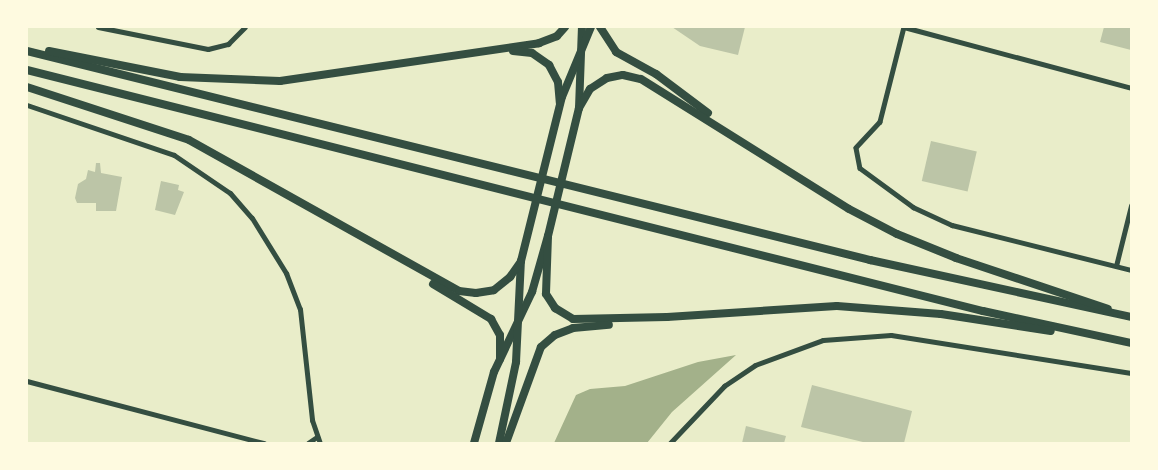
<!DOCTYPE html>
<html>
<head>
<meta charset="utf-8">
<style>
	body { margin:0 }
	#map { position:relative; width:1158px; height:470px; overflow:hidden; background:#e9edc9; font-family:"Source Serif 4",serif }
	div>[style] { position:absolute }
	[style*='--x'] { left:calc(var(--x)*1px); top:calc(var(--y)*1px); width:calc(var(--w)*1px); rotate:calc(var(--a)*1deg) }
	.water>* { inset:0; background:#a3b18a }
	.building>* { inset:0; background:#bcc5a7; transform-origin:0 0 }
	.minor>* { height:4.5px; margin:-2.25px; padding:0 2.25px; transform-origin:2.25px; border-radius:2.25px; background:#344e41 }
	.tertiary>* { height:5px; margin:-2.5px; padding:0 2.5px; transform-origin:2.5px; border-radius:2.5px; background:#344e41 }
	.trunk>* { height:8px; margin:-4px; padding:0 4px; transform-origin:4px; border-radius:4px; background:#344e41 }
	.motorway>* { height:8px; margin:-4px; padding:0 4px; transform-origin:4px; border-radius:4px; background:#344e41 }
	span { translate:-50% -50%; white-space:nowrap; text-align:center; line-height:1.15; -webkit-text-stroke:6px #fefae0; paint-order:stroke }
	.frame { position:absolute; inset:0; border:28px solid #fefae0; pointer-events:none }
</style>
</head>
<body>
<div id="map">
	<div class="water">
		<i style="clip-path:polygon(736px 355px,672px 412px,647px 443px,554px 443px,576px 395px,590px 389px,625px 386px,698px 362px)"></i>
	</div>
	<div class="building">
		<i style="clip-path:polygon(672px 27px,745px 27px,738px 55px,700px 46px)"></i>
		<i style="clip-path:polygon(1104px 27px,1131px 27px,1131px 50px,1100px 42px)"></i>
		<i style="left:931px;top:141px;width:47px;height:41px;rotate:13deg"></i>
		<i style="clip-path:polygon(96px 163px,100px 163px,101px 173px,122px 177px,116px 211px,96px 211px,96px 203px,77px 203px,75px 198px,78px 184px,86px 179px,88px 170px,95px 172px)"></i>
		<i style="clip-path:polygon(161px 181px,179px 185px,178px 190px,184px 192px,175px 215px,155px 210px)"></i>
		<i style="clip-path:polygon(812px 385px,912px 411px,904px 443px,867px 443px,801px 427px)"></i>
		<i style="clip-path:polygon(746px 426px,786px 436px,784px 443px,742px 443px)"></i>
	</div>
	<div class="minor">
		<i style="--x:904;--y:27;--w:98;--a:104.2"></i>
		<i style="--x:880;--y:122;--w:35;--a:133"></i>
		<i style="--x:856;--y:148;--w:20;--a:79"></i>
		<i style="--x:860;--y:168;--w:66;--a:36.3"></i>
		<i style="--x:913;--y:207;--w:43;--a:24.8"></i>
		<i style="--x:952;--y:225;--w:185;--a:14.1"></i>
		<i style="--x:904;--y:27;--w:235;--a:15"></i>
		<i style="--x:1116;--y:266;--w:62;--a:-76"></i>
		<i style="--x:27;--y:381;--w:245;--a:14.7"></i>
		<i style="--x:308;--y:443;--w:11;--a:-34"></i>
	</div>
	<div class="tertiary">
		<i style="--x:98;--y:27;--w:112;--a:11.3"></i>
		<i style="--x:208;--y:49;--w:21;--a:-14"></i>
		<i style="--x:228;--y:44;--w:24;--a:-45"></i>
		<i style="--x:27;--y:105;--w:155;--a:18.8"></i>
		<i style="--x:174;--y:155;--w:68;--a:34.2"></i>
		<i style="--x:230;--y:193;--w:33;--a:49"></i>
		<i style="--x:252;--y:218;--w:65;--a:58.3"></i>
		<i style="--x:286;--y:273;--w:39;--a:69"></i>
		<i style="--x:300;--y:309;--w:112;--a:83.8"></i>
		<i style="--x:312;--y:420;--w:24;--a:71"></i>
		<i style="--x:670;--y:443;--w:79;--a:-46.5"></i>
		<i style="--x:724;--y:386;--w:37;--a:-34"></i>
		<i style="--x:755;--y:365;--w:72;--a:-20.2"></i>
		<i style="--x:823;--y:340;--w:68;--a:-4.2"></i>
		<i style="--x:891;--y:335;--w:243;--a:9"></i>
	</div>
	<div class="trunk">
		<i style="--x:474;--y:443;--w:74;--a:-74.3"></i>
		<i style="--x:494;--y:372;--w:89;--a:-64.6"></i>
		<i style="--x:532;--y:292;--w:58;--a:-74.1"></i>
		<i style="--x:548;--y:236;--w:132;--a:-76.4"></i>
		<i style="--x:579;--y:108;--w:81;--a:-87.9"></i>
		<i style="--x:499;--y:443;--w:83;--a:-78.1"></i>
		<i style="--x:516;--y:362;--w:101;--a:-87.2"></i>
		<i style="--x:521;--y:261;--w:169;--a:-76"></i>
		<i style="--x:562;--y:97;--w:76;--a:-67.5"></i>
	</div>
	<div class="motorway">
		<i style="--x:600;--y:27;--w:30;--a:57"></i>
		<i style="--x:616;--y:52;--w:46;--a:28.8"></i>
		<i style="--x:656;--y:74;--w:65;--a:36.9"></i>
		<i style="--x:27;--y:51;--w:869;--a:13.92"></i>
		<i style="--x:870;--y:260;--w:267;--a:12.3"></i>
		<i style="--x:49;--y:51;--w:134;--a:11.2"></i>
		<i style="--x:180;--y:77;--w:100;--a:2.3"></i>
		<i style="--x:280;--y:81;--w:262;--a:-8.3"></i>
		<i style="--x:539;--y:43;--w:19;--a:-21"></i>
		<i style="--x:557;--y:36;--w:12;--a:-48"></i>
		<i style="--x:513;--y:51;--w:19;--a:6"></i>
		<i style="--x:532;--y:53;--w:21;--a:35"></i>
		<i style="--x:549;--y:65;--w:19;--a:62"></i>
		<i style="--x:558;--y:82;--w:21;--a:85"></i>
		<i style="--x:27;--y:70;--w:986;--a:14.15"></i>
		<i style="--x:983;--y:311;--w:151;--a:12.2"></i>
		<i style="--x:27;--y:87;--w:170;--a:18.1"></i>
		<i style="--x:189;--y:140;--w:309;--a:29.2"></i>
		<i style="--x:459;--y:291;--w:17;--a:7"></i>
		<i style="--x:476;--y:293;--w:18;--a:-9"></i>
		<i style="--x:494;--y:290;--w:21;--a:-39"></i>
		<i style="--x:510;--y:277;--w:19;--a:-55"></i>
		<i style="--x:579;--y:108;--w:22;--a:-60"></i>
		<i style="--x:590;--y:89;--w:20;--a:-33"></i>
		<i style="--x:607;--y:78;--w:16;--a:-11"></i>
		<i style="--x:623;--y:75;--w:18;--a:13"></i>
		<i style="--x:641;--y:79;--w:245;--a:32"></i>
		<i style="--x:849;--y:209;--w:54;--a:27.5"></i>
		<i style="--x:897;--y:234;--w:64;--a:22.1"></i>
		<i style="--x:956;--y:258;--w:160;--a:18.5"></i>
		<i style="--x:548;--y:236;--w:58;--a:92"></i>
		<i style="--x:546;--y:294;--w:17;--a:57"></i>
		<i style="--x:555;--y:308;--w:21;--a:31"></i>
		<i style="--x:573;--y:319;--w:94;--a:-1.2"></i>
		<i style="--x:667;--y:317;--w:170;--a:-3.7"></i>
		<i style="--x:837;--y:306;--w:104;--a:4.4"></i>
		<i style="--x:941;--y:314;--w:111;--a:8.8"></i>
		<i style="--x:433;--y:284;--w:68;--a:31.1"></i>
		<i style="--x:491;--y:319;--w:18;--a:61"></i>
		<i style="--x:500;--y:335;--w:24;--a:90"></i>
		<i style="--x:506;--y:443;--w:102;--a:-70"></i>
		<i style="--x:541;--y:347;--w:18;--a:-41"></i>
		<i style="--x:555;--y:335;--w:19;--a:-21"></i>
		<i style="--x:573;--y:328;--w:36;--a:-5"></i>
	</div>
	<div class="frame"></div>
</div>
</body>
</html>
